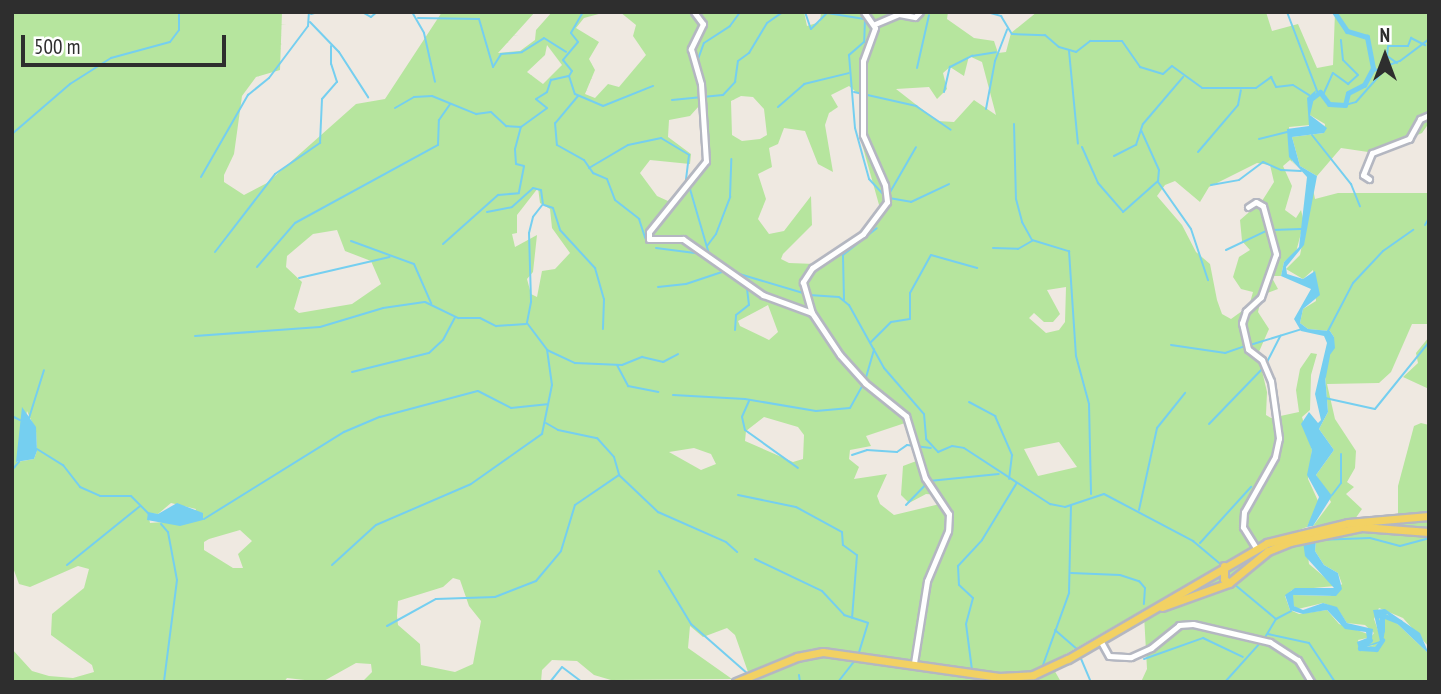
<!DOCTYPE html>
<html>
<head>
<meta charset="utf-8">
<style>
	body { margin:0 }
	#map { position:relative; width:1441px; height:694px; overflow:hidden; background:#efe9e1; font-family:"PT Sans Narrow",sans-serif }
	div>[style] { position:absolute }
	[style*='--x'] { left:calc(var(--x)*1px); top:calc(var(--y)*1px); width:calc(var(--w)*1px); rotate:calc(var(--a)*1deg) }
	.green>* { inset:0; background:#b6e59e }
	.water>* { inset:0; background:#75cff0 }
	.stream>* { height:2px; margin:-1px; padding:0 1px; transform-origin:1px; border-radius:1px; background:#75cff0 }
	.river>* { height:5px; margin:-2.5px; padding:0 2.5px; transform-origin:2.5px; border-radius:2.5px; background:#75cff0 }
	.roads { filter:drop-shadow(2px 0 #b4b7c1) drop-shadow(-2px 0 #b4b7c1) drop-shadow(0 2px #b4b7c1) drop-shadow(0 -2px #b4b7c1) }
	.minor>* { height:5px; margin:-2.5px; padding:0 2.5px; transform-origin:2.5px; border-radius:2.5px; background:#fff }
	.major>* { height:7px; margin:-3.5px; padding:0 3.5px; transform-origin:3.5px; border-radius:3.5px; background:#f2d163 }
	span { translate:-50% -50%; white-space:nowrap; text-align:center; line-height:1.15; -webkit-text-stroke:5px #fff; paint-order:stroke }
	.frame { position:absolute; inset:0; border:14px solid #2e2e2e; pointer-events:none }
	.north { position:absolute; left:1350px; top:21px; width:70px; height:70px; -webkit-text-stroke:5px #fff; paint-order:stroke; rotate:0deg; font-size:19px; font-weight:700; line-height:28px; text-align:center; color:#2e2e2e }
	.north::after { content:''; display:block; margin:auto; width:24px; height:32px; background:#2e2e2e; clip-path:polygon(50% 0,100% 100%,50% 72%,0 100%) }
	.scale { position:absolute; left:21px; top:35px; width:205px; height:32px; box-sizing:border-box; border:4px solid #2e2e2e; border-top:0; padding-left:9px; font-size:21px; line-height:24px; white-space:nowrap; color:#2e2e2e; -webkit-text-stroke:5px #fff; paint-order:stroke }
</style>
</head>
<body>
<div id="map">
	<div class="green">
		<i style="clip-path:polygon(evenodd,12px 12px,282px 12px,280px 70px,256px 77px,242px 96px,234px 154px,224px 175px,224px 182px,244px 195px,267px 183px,356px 104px,385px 99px,442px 12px,535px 12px,498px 53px,520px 51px,535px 40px,536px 30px,552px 12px,606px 12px,584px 18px,576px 28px,599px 42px,589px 59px,595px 70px,585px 94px,595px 98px,608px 84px,619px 87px,646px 55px,633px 36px,636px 25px,620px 12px,804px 12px,807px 26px,820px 22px,821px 12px,948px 12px,947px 19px,974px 38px,994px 41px,998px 53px,1006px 52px,1011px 33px,1037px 12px,1266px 12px,1272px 31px,1298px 24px,1317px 68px,1333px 65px,1335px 12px,1429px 12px,1429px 123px,1422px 133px,1375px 153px,1341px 148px,1317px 176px,1300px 166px,1292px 137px,1324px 133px,1325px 124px,1310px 115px,1309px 94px,1310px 125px,1289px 127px,1292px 161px,1299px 168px,1290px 160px,1283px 166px,1292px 186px,1285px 210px,1296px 218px,1301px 210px,1304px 222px,1296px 252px,1284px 262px,1281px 276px,1271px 276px,1278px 289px,1262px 295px,1258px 312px,1269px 329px,1258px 354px,1267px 392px,1266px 415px,1271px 418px,1299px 412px,1296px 390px,1300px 369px,1311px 353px,1317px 354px,1311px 375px,1310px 410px,1302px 417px,1312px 450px,1308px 479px,1319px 503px,1307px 527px,1254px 546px,1038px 670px,1004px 673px,831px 648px,810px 649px,748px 672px,735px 635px,727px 628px,703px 637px,690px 626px,688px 648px,732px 679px,611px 680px,594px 675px,577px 661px,552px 660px,542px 670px,541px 682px,362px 682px,372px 672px,371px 664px,356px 663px,322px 682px,287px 678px,284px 682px,12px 682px,12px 649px,32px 671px,49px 676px,73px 678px,94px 672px,92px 665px,51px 635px,52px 614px,84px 588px,89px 569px,78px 566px,30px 587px,19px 584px,12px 565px,12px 12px,547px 45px,562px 65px,543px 84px,527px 72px,545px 55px,547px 45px,12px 12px,969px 56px,982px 62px,996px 115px,974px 100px,954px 122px,937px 121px,896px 89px,929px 87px,937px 99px,947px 89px,943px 73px,950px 67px,964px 76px,969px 56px,12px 12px,849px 86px,861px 96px,862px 144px,881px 212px,853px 242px,815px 264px,789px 263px,781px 259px,783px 254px,812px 225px,811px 196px,784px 231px,769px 234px,758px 219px,766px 199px,758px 174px,772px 167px,769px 148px,778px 144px,784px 128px,805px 131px,818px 164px,833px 172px,825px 125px,829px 113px,838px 107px,831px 95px,849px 86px,12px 12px,741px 96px,753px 97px,764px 109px,767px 135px,760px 139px,742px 141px,732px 135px,731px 101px,741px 96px,12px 12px,699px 106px,704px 161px,668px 201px,657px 196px,640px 173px,650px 160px,690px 164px,691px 154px,668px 137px,669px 120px,690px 116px,699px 106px,12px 12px,1257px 163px,1270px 165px,1274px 182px,1262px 201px,1240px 220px,1242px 241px,1250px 250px,1239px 257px,1233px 277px,1241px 289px,1253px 292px,1249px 306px,1231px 319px,1222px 314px,1217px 300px,1210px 264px,1196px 252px,1182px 225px,1157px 196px,1165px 185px,1175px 181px,1200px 202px,1209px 187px,1257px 163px,12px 12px,538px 188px,540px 203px,550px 209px,552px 228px,570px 253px,555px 269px,542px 271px,537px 297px,531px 294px,527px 279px,533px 272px,537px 235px,515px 247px,512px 234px,517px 233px,517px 215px,538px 188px,12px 12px,337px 230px,345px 251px,371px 261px,381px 284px,352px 304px,299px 313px,294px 309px,302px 282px,286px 267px,287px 256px,313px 234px,337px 230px,12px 12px,1066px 287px,1065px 322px,1059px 330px,1046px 333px,1029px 318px,1034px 313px,1044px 322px,1053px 322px,1060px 314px,1047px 290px,1066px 287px,12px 12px,768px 305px,778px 332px,769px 340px,740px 326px,738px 321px,768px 305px,12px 12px,27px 411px,36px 431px,37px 451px,34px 459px,17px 462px,27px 411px,12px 12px,764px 417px,798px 427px,804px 435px,803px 459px,793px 462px,745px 441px,746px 431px,764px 417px,12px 12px,908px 422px,919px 460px,903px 466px,901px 495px,909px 503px,926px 494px,939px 495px,944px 503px,894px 515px,880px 504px,877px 496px,887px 474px,854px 479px,859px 467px,849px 459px,850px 450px,871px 446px,866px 436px,908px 422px,12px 12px,1059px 442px,1077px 467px,1038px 476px,1024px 449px,1059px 442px,12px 12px,694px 448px,711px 454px,716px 464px,701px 470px,669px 452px,694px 448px,12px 12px,171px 503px,196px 509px,190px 520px,150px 523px,148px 513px,158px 514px,171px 503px,12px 12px,240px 530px,252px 541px,238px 554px,243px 568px,233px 568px,204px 550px,204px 542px,209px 539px,240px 530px,12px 12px,453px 578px,460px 580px,469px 606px,481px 621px,473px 664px,455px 672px,421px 665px,420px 644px,398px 625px,397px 616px,398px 601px,443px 587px,453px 578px)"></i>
		<i style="clip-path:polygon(1313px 189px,1315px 199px,1338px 193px,1429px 193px,1429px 324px,1412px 324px,1391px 372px,1379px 383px,1327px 384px,1335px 419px,1356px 451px,1355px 468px,1347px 482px,1354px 487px,1346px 494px,1362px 509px,1355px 519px,1313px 526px,1331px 502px,1316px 475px,1334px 450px,1319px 429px,1328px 412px,1324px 363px,1334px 337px,1330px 331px,1308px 329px,1300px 323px,1303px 309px,1316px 301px,1313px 270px,1303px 279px,1286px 269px,1300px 255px)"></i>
		<i style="clip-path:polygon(1429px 337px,1429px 389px,1403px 377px,1418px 363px,1416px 353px)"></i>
		<i style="clip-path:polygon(1421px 423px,1429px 425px,1429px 514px,1398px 516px,1398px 486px,1414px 426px)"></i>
		<i style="clip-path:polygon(1429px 518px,1429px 647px,1403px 618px,1379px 608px,1374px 619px,1381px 639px,1376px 645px,1365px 646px,1374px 633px,1365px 625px,1347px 623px,1337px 608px,1323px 603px,1298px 609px,1293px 605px,1293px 595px,1330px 596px,1342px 584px,1338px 573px,1324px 565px,1315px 551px,1317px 530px)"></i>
		<i style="clip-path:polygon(1305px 532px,1309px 564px,1335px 586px,1292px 590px,1285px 596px,1290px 610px,1299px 614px,1327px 610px,1339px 624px,1368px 634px,1367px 638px,1358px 640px,1361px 649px,1383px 642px,1379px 619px,1387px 614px,1429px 654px,1429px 682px,1141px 682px,1147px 669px,1144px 615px,1256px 550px)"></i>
		<i style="clip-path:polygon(831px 652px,1003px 678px,1053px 668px,1061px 682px,736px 682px,786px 662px)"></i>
	</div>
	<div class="water">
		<i style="clip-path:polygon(1316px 90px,1310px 115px,1327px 128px,1324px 133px,1292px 137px,1300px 166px,1317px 176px,1304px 245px,1286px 267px,1287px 274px,1303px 279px,1315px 271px,1320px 295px,1303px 309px,1300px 323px,1308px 329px,1330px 331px,1334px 337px,1335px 348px,1324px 363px,1328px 412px,1319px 429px,1334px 450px,1316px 475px,1332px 496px,1313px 526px,1307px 527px,1319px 497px,1307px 475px,1312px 450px,1301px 424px,1309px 412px,1318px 423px,1321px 420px,1315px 394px,1327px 343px,1324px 336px,1301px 331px,1294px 319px,1311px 289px,1281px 276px,1284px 262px,1299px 247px,1307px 177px,1289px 157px,1287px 129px,1309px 126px,1307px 98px)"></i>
		<i style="clip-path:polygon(22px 407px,36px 427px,37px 451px,34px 459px,16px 462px)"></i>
		<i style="clip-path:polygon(177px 503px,203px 513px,203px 520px,180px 526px,147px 520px,148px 512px,158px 514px)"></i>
		<i style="clip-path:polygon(1317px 530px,1315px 551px,1324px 565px,1338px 573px,1342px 589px,1336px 596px,1293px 595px,1294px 606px,1303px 610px,1323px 603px,1337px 607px,1347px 623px,1373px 629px,1372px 639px,1365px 646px,1380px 641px,1373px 610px,1385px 609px,1420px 633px,1429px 654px,1387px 614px,1379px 619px,1385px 630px,1383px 642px,1359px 649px,1357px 642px,1367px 638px,1366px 632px,1345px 629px,1327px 610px,1303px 614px,1290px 610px,1285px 595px,1295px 588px,1334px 588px,1305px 556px,1303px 541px)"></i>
	</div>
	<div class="stream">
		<i style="--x:56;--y:12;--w:11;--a:0"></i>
		<i style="--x:332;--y:12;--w:10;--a:0"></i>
		<i style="--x:362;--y:12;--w:10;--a:29"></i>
		<i style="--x:371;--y:17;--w:8;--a:-40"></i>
		<i style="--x:412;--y:12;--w:24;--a:60"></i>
		<i style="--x:424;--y:33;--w:50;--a:77.3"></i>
		<i style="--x:583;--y:12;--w:24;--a:120"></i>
		<i style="--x:571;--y:33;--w:11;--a:52"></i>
		<i style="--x:578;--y:42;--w:23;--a:130"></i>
		<i style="--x:563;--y:60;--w:14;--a:51"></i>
		<i style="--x:572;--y:71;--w:6;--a:121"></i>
		<i style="--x:569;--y:76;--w:19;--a:72"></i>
		<i style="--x:575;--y:94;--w:30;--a:23"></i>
		<i style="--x:603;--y:106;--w:54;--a:-21.8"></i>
		<i style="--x:805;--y:12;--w:18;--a:71"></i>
		<i style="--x:811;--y:29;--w:23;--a:-45"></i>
		<i style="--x:827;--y:13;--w:38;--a:9"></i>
		<i style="--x:865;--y:19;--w:10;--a:-45"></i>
		<i style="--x:922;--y:12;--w:33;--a:0"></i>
		<i style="--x:987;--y:12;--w:15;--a:16"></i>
		<i style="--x:1001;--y:16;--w:21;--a:59"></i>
		<i style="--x:1012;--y:34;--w:33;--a:2"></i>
		<i style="--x:1045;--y:35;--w:18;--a:41"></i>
		<i style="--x:1059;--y:47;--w:18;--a:16"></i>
		<i style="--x:1076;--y:52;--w:18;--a:-38"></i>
		<i style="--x:1090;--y:41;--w:32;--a:0"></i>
		<i style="--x:1122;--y:41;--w:32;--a:55"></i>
		<i style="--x:1140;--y:67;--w:24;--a:17"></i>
		<i style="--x:1163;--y:74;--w:12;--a:-42"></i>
		<i style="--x:1172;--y:66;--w:37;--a:36"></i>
		<i style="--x:1202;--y:88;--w:54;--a:0"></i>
		<i style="--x:1256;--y:88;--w:19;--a:-36"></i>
		<i style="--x:1271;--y:77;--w:11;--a:63"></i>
		<i style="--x:1276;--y:87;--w:17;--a:-7"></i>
		<i style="--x:1293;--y:85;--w:19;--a:32"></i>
		<i style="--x:1287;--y:12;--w:87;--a:69.1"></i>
		<i style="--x:311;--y:14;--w:7;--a:-16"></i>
		<i style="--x:418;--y:18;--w:61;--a:0.9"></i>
		<i style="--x:479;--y:19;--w:50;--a:73.7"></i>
		<i style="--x:493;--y:67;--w:15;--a:-58"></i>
		<i style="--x:501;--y:54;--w:21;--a:-5"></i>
		<i style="--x:522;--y:52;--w:26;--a:-32"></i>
		<i style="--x:544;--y:38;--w:26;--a:32"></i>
		<i style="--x:865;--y:19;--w:23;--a:92"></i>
		<i style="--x:864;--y:42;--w:20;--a:139"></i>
		<i style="--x:849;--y:55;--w:73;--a:85.3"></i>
		<i style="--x:855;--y:128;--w:53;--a:74.6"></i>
		<i style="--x:869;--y:179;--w:22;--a:47"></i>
		<i style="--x:310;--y:22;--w:42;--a:46"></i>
		<i style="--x:339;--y:52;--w:54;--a:57.2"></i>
		<i style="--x:1428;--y:50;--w:1;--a:0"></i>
		<i style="--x:1069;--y:51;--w:93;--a:84.5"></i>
		<i style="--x:697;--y:62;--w:20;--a:-70"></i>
		<i style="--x:704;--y:43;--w:31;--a:-33"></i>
		<i style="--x:730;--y:26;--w:17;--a:-54"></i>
		<i style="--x:1397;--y:63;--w:12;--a:-145"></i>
		<i style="--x:1387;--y:56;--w:10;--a:-84"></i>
		<i style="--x:1388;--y:46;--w:20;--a:0"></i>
		<i style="--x:1408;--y:46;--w:9;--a:-69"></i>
		<i style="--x:1411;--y:38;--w:16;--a:27"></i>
		<i style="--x:917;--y:68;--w:54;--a:-77.2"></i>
		<i style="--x:1371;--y:72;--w:31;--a:-21"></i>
		<i style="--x:1400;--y:61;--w:36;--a:-37"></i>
		<i style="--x:854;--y:92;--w:64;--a:12.7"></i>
		<i style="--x:916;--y:106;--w:42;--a:34.4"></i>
		<i style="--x:944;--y:92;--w:26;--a:-77"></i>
		<i style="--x:950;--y:67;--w:25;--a:-27"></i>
		<i style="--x:972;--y:56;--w:24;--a:-9"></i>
		<i style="--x:1323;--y:95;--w:24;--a:-66"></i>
		<i style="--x:1333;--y:73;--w:19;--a:36"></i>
		<i style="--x:1348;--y:84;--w:13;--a:-42"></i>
		<i style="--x:1358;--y:75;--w:21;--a:-135"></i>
		<i style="--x:1343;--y:60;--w:20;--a:-96"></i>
		<i style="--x:578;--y:96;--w:35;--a:130"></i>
		<i style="--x:555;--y:123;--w:22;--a:85"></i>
		<i style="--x:557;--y:145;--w:31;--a:29"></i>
		<i style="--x:584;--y:160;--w:16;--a:55"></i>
		<i style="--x:593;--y:173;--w:15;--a:23"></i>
		<i style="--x:607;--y:179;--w:22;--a:69"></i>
		<i style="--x:615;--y:200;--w:31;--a:38"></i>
		<i style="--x:639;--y:219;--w:20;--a:72"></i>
		<i style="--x:672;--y:100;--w:51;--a:-5.6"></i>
		<i style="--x:723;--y:95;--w:18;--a:-47"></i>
		<i style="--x:735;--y:82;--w:21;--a:-82"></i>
		<i style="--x:738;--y:61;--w:14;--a:-36"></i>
		<i style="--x:749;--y:53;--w:35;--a:-59"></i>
		<i style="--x:767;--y:23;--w:19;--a:-35"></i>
		<i style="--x:1345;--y:105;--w:11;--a:-15"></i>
		<i style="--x:1356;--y:102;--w:45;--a:-48.6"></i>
		<i style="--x:778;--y:107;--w:35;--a:-41"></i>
		<i style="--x:804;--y:84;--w:46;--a:-13.7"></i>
		<i style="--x:395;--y:108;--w:22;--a:-30"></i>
		<i style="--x:414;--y:97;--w:18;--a:-3"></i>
		<i style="--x:432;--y:96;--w:48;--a:22.2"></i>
		<i style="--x:476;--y:114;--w:15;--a:-8"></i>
		<i style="--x:491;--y:112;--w:21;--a:43"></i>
		<i style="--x:506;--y:126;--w:15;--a:4"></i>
		<i style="--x:521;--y:127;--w:32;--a:-36"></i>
		<i style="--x:547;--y:108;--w:14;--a:-141"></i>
		<i style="--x:536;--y:99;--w:13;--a:-32"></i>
		<i style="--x:547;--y:92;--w:13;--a:-72"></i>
		<i style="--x:551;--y:80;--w:18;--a:-13"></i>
		<i style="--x:986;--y:109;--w:49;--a:-79.4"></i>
		<i style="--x:995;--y:61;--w:34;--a:-69"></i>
		<i style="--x:1014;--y:124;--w:75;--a:88.5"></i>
		<i style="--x:1016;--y:199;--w:24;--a:75"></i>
		<i style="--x:1022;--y:222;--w:21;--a:61"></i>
		<i style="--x:1032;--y:240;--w:39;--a:17"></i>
		<i style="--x:1069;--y:251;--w:105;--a:86.2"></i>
		<i style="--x:1076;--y:356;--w:50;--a:74.8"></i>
		<i style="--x:1089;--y:404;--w:90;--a:88.7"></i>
		<i style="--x:12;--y:134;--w:77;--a:-40.8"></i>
		<i style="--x:70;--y:84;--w:49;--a:-32.4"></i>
		<i style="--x:111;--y:58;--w:61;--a:-15.2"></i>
		<i style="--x:170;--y:42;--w:15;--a:-53"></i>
		<i style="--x:179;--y:30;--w:18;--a:-90"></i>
		<i style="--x:1312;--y:135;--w:63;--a:51.5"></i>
		<i style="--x:1351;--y:184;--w:24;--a:68"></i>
		<i style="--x:1259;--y:139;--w:30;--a:-14"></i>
		<i style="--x:1082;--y:147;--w:39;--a:66"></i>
		<i style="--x:1098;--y:183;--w:38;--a:49"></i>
		<i style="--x:1123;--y:212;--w:47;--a:-41.5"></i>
		<i style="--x:1158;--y:181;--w:11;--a:-85"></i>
		<i style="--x:1159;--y:170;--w:44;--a:-114.2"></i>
		<i style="--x:1198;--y:152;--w:62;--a:-49.6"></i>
		<i style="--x:1238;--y:105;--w:15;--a:-79"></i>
		<i style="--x:1114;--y:156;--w:25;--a:-27"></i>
		<i style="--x:1136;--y:145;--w:22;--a:-72"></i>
		<i style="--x:1143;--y:124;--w:62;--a:-49.6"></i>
		<i style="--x:589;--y:168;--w:45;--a:-30.5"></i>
		<i style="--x:628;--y:145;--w:34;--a:-12"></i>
		<i style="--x:661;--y:138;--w:33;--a:31"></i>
		<i style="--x:689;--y:155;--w:25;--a:97"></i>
		<i style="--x:201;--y:177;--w:95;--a:-60.2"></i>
		<i style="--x:248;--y:95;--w:27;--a:-39"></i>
		<i style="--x:269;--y:78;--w:65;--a:-53.1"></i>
		<i style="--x:308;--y:26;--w:14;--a:-86"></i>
		<i style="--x:1158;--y:182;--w:57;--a:54.9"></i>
		<i style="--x:1191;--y:229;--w:54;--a:71.6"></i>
		<i style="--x:1211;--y:185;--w:28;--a:-10"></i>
		<i style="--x:1239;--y:180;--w:30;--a:-37"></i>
		<i style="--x:1263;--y:162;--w:20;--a:24"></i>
		<i style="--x:1281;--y:170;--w:20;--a:3"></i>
		<i style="--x:690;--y:189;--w:68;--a:73.7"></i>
		<i style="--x:519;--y:192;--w:26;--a:-79"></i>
		<i style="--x:524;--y:166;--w:8;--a:-166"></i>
		<i style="--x:516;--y:164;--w:15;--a:-94"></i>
		<i style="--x:515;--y:149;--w:23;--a:-75"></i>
		<i style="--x:889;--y:194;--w:54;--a:-60.1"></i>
		<i style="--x:889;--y:198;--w:22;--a:10"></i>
		<i style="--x:911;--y:202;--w:42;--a:-25.3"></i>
		<i style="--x:544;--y:205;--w:9;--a:18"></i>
		<i style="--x:553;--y:208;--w:23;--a:72"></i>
		<i style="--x:560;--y:230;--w:52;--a:47.4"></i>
		<i style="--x:595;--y:268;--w:32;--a:74"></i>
		<i style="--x:604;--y:299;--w:30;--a:92"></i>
		<i style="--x:487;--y:212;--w:25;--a:-11"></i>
		<i style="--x:512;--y:207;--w:28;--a:-42"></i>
		<i style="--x:533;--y:188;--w:8;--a:14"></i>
		<i style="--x:541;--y:190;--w:14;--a:82"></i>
		<i style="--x:543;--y:204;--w:16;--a:128"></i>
		<i style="--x:533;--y:217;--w:16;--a:104"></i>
		<i style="--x:529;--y:233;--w:69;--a:88.3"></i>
		<i style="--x:531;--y:302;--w:21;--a:101"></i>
		<i style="--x:527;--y:323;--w:34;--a:53"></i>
		<i style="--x:547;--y:350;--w:31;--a:25"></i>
		<i style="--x:575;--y:363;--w:47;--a:2.4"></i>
		<i style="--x:622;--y:365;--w:22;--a:-22"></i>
		<i style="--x:642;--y:357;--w:22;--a:13"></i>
		<i style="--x:663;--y:362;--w:17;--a:-28"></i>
		<i style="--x:1425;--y:225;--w:8;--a:-60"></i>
		<i style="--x:1272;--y:230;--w:29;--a:-2"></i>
		<i style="--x:351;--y:241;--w:67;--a:20.1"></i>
		<i style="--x:414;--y:264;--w:43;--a:66.4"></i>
		<i style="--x:443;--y:244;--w:74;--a:-41.7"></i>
		<i style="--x:498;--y:195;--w:21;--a:-5"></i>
		<i style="--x:707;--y:246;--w:15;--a:-53"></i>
		<i style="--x:716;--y:234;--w:40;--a:-69"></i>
		<i style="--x:730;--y:197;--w:38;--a:-88"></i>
		<i style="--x:656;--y:248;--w:47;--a:7.3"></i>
		<i style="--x:993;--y:248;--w:25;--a:2"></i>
		<i style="--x:1018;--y:249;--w:16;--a:-30"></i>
		<i style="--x:1226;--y:250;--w:44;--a:-25.4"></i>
		<i style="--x:215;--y:252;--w:98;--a:-52.4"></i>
		<i style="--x:275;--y:174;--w:55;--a:-34.6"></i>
		<i style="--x:320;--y:143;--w:44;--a:-87.4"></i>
		<i style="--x:322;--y:99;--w:23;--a:-49"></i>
		<i style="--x:337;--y:82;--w:19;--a:-108"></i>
		<i style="--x:331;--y:64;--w:18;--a:-90"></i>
		<i style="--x:257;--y:267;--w:58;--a:-49.2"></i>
		<i style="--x:295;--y:223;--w:163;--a:-28.6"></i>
		<i style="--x:438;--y:145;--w:25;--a:-88"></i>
		<i style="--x:439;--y:120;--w:19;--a:-55"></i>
		<i style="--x:736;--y:273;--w:70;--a:16.6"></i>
		<i style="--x:299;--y:278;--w:93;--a:-13"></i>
		<i style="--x:658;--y:287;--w:28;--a:-6"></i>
		<i style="--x:686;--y:284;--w:41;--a:-18.4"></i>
		<i style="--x:809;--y:295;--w:30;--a:4"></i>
		<i style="--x:839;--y:297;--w:13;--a:39"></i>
		<i style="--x:849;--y:305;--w:72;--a:60.9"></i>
		<i style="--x:884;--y:368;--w:61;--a:49"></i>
		<i style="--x:924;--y:414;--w:25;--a:85"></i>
		<i style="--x:926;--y:439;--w:18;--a:47"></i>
		<i style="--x:938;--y:452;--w:15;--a:-23"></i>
		<i style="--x:952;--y:446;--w:12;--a:9"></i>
		<i style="--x:964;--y:448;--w:103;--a:33.1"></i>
		<i style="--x:1050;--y:504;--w:15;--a:11"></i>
		<i style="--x:1065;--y:507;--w:41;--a:-18.4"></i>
		<i style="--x:1104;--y:494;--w:101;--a:27.8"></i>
		<i style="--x:1193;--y:541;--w:38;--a:40"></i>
		<i style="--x:844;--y:300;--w:45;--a:-91.3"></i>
		<i style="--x:843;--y:255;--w:43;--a:-38.5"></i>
		<i style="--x:735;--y:330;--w:15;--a:-86"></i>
		<i style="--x:736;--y:315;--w:16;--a:-38"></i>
		<i style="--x:749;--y:305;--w:17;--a:-97"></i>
		<i style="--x:1328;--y:331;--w:54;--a:-62.5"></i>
		<i style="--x:1353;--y:283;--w:44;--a:-46.8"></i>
		<i style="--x:1383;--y:251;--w:37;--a:-35"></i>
		<i style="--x:195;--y:336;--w:125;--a:-4.1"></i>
		<i style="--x:320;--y:327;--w:66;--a:-16.8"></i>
		<i style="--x:383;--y:308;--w:42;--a:-8.1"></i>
		<i style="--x:425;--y:302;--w:37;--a:26"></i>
		<i style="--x:458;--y:318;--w:22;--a:0"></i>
		<i style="--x:480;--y:318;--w:18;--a:27"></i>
		<i style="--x:496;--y:326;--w:30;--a:-4"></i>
		<i style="--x:871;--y:342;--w:28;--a:-45"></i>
		<i style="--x:891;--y:322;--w:19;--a:-9"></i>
		<i style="--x:910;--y:319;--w:26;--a:-90"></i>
		<i style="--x:910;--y:293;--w:43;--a:-61.1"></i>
		<i style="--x:931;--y:255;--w:48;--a:15.8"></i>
		<i style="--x:1171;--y:345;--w:55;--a:8.4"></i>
		<i style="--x:1225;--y:353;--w:21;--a:-19"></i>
		<i style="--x:1250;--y:345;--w:54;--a:-17.1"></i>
		<i style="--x:617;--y:365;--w:24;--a:62"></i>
		<i style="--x:628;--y:386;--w:31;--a:11"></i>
		<i style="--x:352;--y:372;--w:79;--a:-13.9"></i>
		<i style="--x:429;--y:353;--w:19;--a:-43"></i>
		<i style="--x:443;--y:340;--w:26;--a:-62"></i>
		<i style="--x:673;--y:395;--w:72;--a:3.2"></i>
		<i style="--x:745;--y:399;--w:72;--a:9.6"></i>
		<i style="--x:816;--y:411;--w:34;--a:-5"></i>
		<i style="--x:850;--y:408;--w:31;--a:-61"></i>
		<i style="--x:865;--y:381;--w:33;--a:-74"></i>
		<i style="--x:1325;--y:398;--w:51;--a:12.4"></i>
		<i style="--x:1375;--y:409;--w:86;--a:-51.1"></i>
		<i style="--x:749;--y:401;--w:17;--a:114"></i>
		<i style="--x:742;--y:417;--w:13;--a:77"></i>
		<i style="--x:745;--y:430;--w:65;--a:35.6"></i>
		<i style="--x:969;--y:402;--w:30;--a:28"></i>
		<i style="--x:995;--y:416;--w:43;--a:66.4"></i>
		<i style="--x:1012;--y:455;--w:24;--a:97"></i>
		<i style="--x:12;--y:416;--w:9;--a:27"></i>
		<i style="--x:29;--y:418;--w:50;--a:-72.6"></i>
		<i style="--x:546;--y:423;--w:14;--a:30"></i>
		<i style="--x:558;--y:430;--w:40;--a:12"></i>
		<i style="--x:597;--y:438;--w:25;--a:48"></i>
		<i style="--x:614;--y:457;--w:19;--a:74"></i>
		<i style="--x:619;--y:475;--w:54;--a:43.5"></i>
		<i style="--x:658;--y:512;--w:74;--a:23.8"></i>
		<i style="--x:726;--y:542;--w:15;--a:42"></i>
		<i style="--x:1209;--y:424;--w:81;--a:-46"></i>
		<i style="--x:1265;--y:366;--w:34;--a:-63"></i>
		<i style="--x:37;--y:449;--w:31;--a:32"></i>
		<i style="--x:63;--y:465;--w:28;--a:52"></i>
		<i style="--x:80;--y:487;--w:22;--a:24"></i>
		<i style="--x:100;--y:496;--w:31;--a:0"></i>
		<i style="--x:131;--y:496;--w:25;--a:45"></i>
		<i style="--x:852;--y:455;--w:16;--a:-18"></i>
		<i style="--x:867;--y:450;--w:30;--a:4"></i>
		<i style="--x:897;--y:452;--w:12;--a:-35"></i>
		<i style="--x:907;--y:445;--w:24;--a:7"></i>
		<i style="--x:12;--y:470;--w:11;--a:-49"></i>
		<i style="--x:738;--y:495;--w:59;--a:11.7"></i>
		<i style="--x:796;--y:507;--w:52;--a:28.5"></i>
		<i style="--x:842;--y:532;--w:13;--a:86"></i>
		<i style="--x:843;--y:545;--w:17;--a:36"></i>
		<i style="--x:857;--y:555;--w:63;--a:94.5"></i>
		<i style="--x:1332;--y:495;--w:15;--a:-53"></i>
		<i style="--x:1341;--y:483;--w:29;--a:-90"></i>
		<i style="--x:906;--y:505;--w:33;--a:-46"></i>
		<i style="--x:929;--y:481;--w:70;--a:-5.7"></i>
		<i style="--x:1139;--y:510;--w:84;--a:-77.6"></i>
		<i style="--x:1157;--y:428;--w:45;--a:-51.3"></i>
		<i style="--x:204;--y:519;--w:165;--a:-31.9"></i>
		<i style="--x:344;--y:432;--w:39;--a:-23"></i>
		<i style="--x:380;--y:417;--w:101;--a:-14.9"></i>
		<i style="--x:478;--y:391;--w:37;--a:27"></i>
		<i style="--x:511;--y:408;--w:36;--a:-6"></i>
		<i style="--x:161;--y:524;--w:11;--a:49"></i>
		<i style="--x:168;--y:532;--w:49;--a:79.4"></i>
		<i style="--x:177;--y:580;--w:103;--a:97.3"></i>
		<i style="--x:1317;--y:540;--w:53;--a:-2.2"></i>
		<i style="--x:1370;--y:538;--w:31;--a:15"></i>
		<i style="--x:1400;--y:546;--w:30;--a:-15"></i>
		<i style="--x:1200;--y:543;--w:76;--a:-47.7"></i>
		<i style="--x:755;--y:559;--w:74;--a:25.5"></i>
		<i style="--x:822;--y:591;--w:33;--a:47"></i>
		<i style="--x:844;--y:615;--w:25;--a:18"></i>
		<i style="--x:868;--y:623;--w:31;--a:107"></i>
		<i style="--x:67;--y:565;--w:94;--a:-38.9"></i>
		<i style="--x:332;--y:565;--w:59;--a:-42.3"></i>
		<i style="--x:376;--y:525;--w:103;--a:-23.3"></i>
		<i style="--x:471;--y:484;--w:87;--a:-35.2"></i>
		<i style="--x:542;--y:434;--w:50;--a:-78.5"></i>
		<i style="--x:552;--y:385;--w:34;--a:-98"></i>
		<i style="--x:659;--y:571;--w:62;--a:58.9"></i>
		<i style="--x:691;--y:624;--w:77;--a:41.3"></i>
		<i style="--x:1071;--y:573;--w:49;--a:2.3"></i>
		<i style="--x:1120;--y:575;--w:20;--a:18"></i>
		<i style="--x:1139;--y:581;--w:9;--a:49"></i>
		<i style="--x:1145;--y:588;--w:16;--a:94"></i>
		<i style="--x:1234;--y:584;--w:55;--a:39.8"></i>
		<i style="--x:387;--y:626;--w:56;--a:-28.9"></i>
		<i style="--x:436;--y:599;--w:59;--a:-1.9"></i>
		<i style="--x:495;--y:597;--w:44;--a:-21.3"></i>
		<i style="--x:536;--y:581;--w:39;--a:-50"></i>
		<i style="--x:561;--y:551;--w:48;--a:-73.1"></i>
		<i style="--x:575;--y:505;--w:53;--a:-34.3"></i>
		<i style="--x:1055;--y:630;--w:29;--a:41"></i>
		<i style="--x:1268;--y:634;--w:42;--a:12.4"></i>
		<i style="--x:1309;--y:643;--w:47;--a:56.3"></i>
		<i style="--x:1264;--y:639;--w:23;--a:-59"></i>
		<i style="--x:1276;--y:619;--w:17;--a:-28"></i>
		<i style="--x:1079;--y:654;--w:30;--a:67"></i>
		<i style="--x:1144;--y:659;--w:63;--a:-19.6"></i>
		<i style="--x:1203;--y:638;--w:44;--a:25.4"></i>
		<i style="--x:1043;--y:665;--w:77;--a:-70.1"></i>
		<i style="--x:1069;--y:593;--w:87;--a:-88.7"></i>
		<i style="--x:972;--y:670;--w:46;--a:-97.4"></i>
		<i style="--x:966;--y:624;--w:27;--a:-75"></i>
		<i style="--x:973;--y:598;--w:19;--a:-137"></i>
		<i style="--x:959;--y:585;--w:19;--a:-93"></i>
		<i style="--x:958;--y:566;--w:35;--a:-47"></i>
		<i style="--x:982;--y:540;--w:66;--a:-58.7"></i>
		<i style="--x:799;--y:675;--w:7;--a:82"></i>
		<i style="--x:550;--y:682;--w:19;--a:-51"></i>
		<i style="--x:562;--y:667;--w:25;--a:37"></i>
		<i style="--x:838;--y:682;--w:31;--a:-52"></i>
		<i style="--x:1225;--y:682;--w:52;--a:-48.1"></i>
		<i style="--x:1387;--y:682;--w:13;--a:0"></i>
	</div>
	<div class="river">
		<i style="--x:1312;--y:98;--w:10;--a:-37"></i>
		<i style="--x:1320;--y:92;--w:15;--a:53"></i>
		<i style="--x:1329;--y:104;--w:16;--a:4"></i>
		<i style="--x:1345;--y:105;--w:12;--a:-76"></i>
		<i style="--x:1348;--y:93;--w:18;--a:-27"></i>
		<i style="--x:1364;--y:85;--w:19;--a:-62"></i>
		<i style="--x:1373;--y:68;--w:32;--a:-101"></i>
		<i style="--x:1367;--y:37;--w:21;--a:-163"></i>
		<i style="--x:1347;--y:31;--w:23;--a:-124"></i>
		<i style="--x:1323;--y:376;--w:21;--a:-79"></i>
		<i style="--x:1382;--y:630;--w:15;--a:-90"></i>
		<i style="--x:1382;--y:615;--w:19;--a:21"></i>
		<i style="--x:1370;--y:640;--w:13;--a:141"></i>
		<i style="--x:1360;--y:648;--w:16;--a:4"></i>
		<i style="--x:1376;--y:649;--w:11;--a:-56"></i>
	</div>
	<div class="roads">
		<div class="minor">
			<i style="--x:694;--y:12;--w:15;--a:53"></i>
			<i style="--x:703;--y:24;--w:28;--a:116"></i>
			<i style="--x:691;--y:49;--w:36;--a:74"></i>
			<i style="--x:701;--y:84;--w:77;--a:86.3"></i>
			<i style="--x:706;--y:161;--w:91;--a:128.8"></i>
			<i style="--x:649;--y:232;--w:7;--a:90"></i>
			<i style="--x:649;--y:239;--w:34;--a:0"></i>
			<i style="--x:683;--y:239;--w:98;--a:35"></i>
			<i style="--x:763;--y:295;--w:52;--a:20.2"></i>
			<i style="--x:864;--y:12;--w:19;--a:55"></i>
			<i style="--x:875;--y:28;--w:35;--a:110"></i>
			<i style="--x:863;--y:61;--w:74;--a:90"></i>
			<i style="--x:863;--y:135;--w:55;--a:66.3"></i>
			<i style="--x:885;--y:185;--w:17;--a:83"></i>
			<i style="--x:887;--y:202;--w:40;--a:127"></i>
			<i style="--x:863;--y:234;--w:61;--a:146.3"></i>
			<i style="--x:812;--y:268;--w:17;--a:123"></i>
			<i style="--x:803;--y:282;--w:32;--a:74"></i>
			<i style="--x:812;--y:313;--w:50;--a:56.3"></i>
			<i style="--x:840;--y:355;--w:38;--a:48"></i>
			<i style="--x:865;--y:383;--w:53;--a:38.8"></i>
			<i style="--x:906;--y:416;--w:65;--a:73"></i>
			<i style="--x:925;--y:478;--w:43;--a:56.3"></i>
			<i style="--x:949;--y:514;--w:17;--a:93"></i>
			<i style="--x:948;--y:531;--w:54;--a:112.8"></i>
			<i style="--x:927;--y:581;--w:83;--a:99"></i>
			<i style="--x:875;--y:24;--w:26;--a:-23"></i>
			<i style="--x:899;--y:14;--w:16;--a:11"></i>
			<i style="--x:915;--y:17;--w:7;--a:-45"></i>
			<i style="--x:1369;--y:179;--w:7;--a:-146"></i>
			<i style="--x:1363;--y:175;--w:24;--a:-68"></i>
			<i style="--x:1372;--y:153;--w:40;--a:-21"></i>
			<i style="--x:1409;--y:139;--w:23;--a:-61"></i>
			<i style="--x:1420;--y:119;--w:10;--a:-24"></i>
			<i style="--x:1248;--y:207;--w:9;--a:-32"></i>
			<i style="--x:1256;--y:202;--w:8;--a:30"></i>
			<i style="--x:1263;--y:206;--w:50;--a:74.8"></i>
			<i style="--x:1276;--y:254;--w:46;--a:109.2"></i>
			<i style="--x:1261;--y:297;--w:21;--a:137"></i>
			<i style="--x:1246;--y:311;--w:13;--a:108"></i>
			<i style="--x:1242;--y:323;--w:27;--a:77"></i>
			<i style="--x:1248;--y:349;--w:18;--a:38"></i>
			<i style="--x:1262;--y:360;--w:23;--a:67"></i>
			<i style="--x:1271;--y:381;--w:58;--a:82"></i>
			<i style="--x:1279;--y:438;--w:19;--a:102"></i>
			<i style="--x:1275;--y:457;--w:63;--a:119.4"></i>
			<i style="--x:1244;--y:512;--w:15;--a:94"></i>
			<i style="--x:1243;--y:527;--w:25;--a:58"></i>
			<i style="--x:1100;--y:640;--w:18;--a:61"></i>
			<i style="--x:1109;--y:656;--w:22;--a:3"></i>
			<i style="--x:1131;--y:657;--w:22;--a:-24"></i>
			<i style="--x:1151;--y:648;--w:36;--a:-39"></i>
			<i style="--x:1179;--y:625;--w:14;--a:-4"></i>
			<i style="--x:1193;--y:624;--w:79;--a:13.2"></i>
			<i style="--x:1270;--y:642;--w:33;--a:33"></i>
			<i style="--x:1298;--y:660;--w:26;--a:59"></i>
		</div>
		<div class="major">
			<i style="--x:1224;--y:566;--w:13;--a:90"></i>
			<i style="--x:1224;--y:579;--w:6;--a:39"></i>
			<i style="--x:1162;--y:607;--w:71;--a:-19.7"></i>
			<i style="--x:1229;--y:583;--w:50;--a:-39.4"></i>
			<i style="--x:1268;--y:551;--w:24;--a:-22"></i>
			<i style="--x:1290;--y:542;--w:74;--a:-11.8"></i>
			<i style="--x:1362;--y:527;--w:67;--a:4.3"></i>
			<i style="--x:736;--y:682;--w:66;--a:-22.3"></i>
			<i style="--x:797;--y:657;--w:26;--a:-11"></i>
			<i style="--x:823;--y:652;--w:178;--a:8.1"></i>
			<i style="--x:999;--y:677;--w:34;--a:-3"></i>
			<i style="--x:1033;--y:675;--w:38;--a:-25"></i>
			<i style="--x:1068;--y:659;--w:230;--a:-30.2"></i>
			<i style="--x:1267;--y:543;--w:83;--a:-13.9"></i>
			<i style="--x:1348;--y:523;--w:81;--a:-4.9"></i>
		</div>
	</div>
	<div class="frame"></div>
	<div class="north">N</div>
	<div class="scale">500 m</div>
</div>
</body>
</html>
